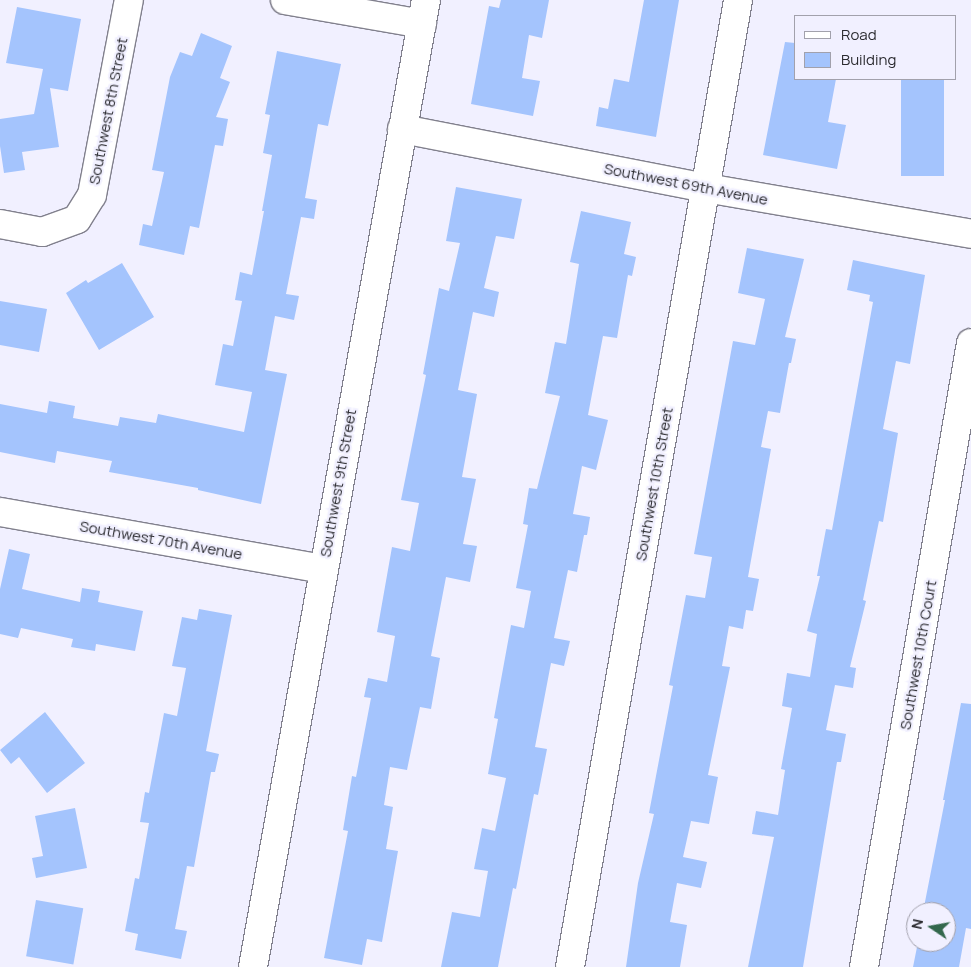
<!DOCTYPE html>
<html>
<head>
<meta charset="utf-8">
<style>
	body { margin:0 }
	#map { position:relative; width:971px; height:967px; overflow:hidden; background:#f1f0ff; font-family:Manrope,sans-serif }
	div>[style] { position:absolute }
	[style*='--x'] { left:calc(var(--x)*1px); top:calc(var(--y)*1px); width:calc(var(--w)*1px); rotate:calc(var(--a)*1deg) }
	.building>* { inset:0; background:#a4c4fd; transform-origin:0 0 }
	.roads { filter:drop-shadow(1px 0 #81808d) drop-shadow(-1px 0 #81808d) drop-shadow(0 1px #81808d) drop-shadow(0 -1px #81808d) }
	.minor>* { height:28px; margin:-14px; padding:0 14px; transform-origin:14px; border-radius:14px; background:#fff }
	span { translate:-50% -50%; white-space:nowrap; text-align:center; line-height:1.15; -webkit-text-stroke:4.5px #f1f0ff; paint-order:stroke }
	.street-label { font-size:15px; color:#2b2b30 }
	.legend { position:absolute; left:794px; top:15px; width:162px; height:65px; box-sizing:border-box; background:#f1f0ff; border:1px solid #a2a1ac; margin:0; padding:6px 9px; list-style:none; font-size:15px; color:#2b2b30 }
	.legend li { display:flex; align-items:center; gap:10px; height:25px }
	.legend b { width:25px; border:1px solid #a2a1ac }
	.north { position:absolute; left:906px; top:902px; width:50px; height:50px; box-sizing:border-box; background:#f1f0ff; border:1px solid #a2a1ac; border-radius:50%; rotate:282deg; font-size:14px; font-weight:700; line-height:20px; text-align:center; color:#2b2b30 }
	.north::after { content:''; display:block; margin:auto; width:18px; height:22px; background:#33684d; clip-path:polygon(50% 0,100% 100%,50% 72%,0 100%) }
</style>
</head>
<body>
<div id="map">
	<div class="building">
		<i style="clip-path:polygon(501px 0,549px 0,542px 38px,529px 35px,522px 78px,540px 81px,533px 116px,471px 104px,489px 6px,499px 8px)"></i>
		<i style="clip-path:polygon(644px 0,679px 0,656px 137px,596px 126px,599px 107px,608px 109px,614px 79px,629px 82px)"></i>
		<i style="clip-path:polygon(17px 7px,81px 19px,68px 91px,50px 88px,59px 147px,22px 152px,25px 170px,4px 173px,0 146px,0 119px,34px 114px,43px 69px,6px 63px)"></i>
		<i style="clip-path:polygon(201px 33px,232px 46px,220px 78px,230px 82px,216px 117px,228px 119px,223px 146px,215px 145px,199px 228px,190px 226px,184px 255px,139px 245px,143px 224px,152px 226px,164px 172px,152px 170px,170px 77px,180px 52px,192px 56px)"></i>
		<i style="clip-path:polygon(785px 42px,795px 43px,795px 79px,836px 79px,828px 122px,846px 125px,837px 169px,763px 155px)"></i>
		<i style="clip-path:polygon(277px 51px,341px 64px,328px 126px,318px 124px,305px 198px,317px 200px,314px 219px,301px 217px,286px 294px,299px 296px,294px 320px,275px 316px,265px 370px,287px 374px,261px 504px,198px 490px,198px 488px,109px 472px,112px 461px,57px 451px,55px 463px,0 452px,0 404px,47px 413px,49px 401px,75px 406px,73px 418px,118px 426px,120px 417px,156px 423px,158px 414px,244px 432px,252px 392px,215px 385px,223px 344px,233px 346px,242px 301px,235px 300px,240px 272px,252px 275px,264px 211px,262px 211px,272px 155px,263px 153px,270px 115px,265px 114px)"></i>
		<i style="left:901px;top:79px;width:43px;height:97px"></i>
		<i style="clip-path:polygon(456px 187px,522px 199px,514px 239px,496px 236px,484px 288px,499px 292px,494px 317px,473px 312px,458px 390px,477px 394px,462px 477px,476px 479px,463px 544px,477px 546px,470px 582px,446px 577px,431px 656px,440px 658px,431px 709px,420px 707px,407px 770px,390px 767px,384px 805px,393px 807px,386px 849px,398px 851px,382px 942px,367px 939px,362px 965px,324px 958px,348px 831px,343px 830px,352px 776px,356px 777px,371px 698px,364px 697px,368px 678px,387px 682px,395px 636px,377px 632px,392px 547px,410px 551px,419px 503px,401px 500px,426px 375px,423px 374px,439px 288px,449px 291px,460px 243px,446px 241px)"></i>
		<i style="clip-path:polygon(581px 211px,631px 222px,624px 254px,636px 257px,632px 276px,628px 275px,617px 338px,603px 336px,588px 415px,608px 420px,596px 470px,582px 466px,573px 514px,590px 517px,587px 535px,584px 535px,577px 572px,568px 570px,554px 638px,570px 641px,564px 666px,551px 663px,535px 747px,547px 749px,538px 795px,534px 794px,516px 889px,513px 888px,498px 967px,441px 967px,452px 912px,480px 917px,488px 871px,474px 869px,482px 828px,495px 831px,506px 778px,488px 774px,498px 719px,494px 718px,511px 625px,524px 628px,531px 591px,516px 588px,528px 525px,523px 524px,529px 488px,537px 489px,560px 396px,545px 393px,555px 342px,566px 344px,579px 264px,570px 262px)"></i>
		<i style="clip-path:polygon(747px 248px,804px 259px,785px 337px,796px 339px,791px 363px,789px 363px,780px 413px,768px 411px,761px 447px,771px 449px,748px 577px,759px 579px,753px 611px,746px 610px,743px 629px,729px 626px,722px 666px,730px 667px,708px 775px,718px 777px,709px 824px,691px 821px,683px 857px,707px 862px,701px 888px,677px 883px,670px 922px,687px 925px,680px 967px,626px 967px,638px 883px,654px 814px,649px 813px,673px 686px,669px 685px,686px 595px,705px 598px,712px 557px,694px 554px,733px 341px,755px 345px,765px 299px,738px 293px)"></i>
		<i style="clip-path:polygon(853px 260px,925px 275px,910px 364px,896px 361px,883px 429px,898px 433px,883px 522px,879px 521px,863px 600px,866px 601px,850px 667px,856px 668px,853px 688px,835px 685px,826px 730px,846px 734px,841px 762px,837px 762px,803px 967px,748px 967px,774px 837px,752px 834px,756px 811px,778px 815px,785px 770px,781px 769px,792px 708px,782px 706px,787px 673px,810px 677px,817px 634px,807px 631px,820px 576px,817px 576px,826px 529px,832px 530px,873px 302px,869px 301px,870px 295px,847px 290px)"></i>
		<i style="clip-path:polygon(122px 263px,154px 317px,99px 350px,66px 293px,86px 280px,88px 283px)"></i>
		<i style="clip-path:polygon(0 301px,47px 309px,39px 352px,0 345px)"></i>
		<i style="clip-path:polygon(9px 549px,30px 554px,22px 589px,80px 602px,82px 588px,100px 591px,98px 602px,143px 611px,135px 651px,96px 644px,95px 651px,71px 647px,73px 639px,21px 628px,18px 638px,0 634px,0 589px)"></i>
		<i style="clip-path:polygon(199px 609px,232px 615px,206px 751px,219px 754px,215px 772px,211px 772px,194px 867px,187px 866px,175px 929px,187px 931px,181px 959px,135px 950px,138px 934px,125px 931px,135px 878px,139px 879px,149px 823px,140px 822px,145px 792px,149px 793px,164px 713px,177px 716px,186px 668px,172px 666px,182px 617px,197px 620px)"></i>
		<i style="clip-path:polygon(961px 703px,971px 704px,971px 929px,966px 928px,959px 967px,913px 967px,918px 942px,946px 942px,946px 912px,923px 912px,945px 800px,943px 800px)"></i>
		<i style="clip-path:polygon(45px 712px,85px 763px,47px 793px,19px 757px,11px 764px,0 750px)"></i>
		<i style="clip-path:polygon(75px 808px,87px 868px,36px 878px,32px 858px,43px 856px,35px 816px)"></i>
		<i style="left:36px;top:900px;width:48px;height:57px;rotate:10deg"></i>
	</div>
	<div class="roads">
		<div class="minor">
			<i style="--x:285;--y:0;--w:139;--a:9.9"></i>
			<i style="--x:402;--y:129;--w:310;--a:11"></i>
			<i style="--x:706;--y:188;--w:269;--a:9.8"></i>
			<i style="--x:0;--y:224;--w:43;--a:10.8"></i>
			<i style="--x:42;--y:232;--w:37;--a:-20"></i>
			<i style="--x:77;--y:219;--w:28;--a:-58"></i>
			<i style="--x:92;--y:195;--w:198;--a:-79.3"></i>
			<i style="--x:0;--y:512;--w:327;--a:10"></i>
			<i style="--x:253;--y:967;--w:982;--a:-79.86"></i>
			<i style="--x:570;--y:967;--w:981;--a:-80.14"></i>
			<i style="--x:864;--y:967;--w:633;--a:-80.27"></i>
		</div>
	</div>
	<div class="street-label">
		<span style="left:108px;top:111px;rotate:-79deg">Southwest 8th Street</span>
		<span style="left:686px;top:184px;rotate:11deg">Southwest 69th Avenue</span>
		<span style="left:338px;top:483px;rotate:-80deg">Southwest 9th Street</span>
		<span style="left:654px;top:484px;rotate:-80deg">Southwest 10th Street</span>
		<span style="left:161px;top:540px;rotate:10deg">Southwest 70th Avenue</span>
		<span style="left:918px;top:655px;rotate:-80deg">Southwest 10th Court</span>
	</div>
	<ul class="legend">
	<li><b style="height:6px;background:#fff"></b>Road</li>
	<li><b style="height:14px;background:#a4c4fd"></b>Building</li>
	</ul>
	<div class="north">N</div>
</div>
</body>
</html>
